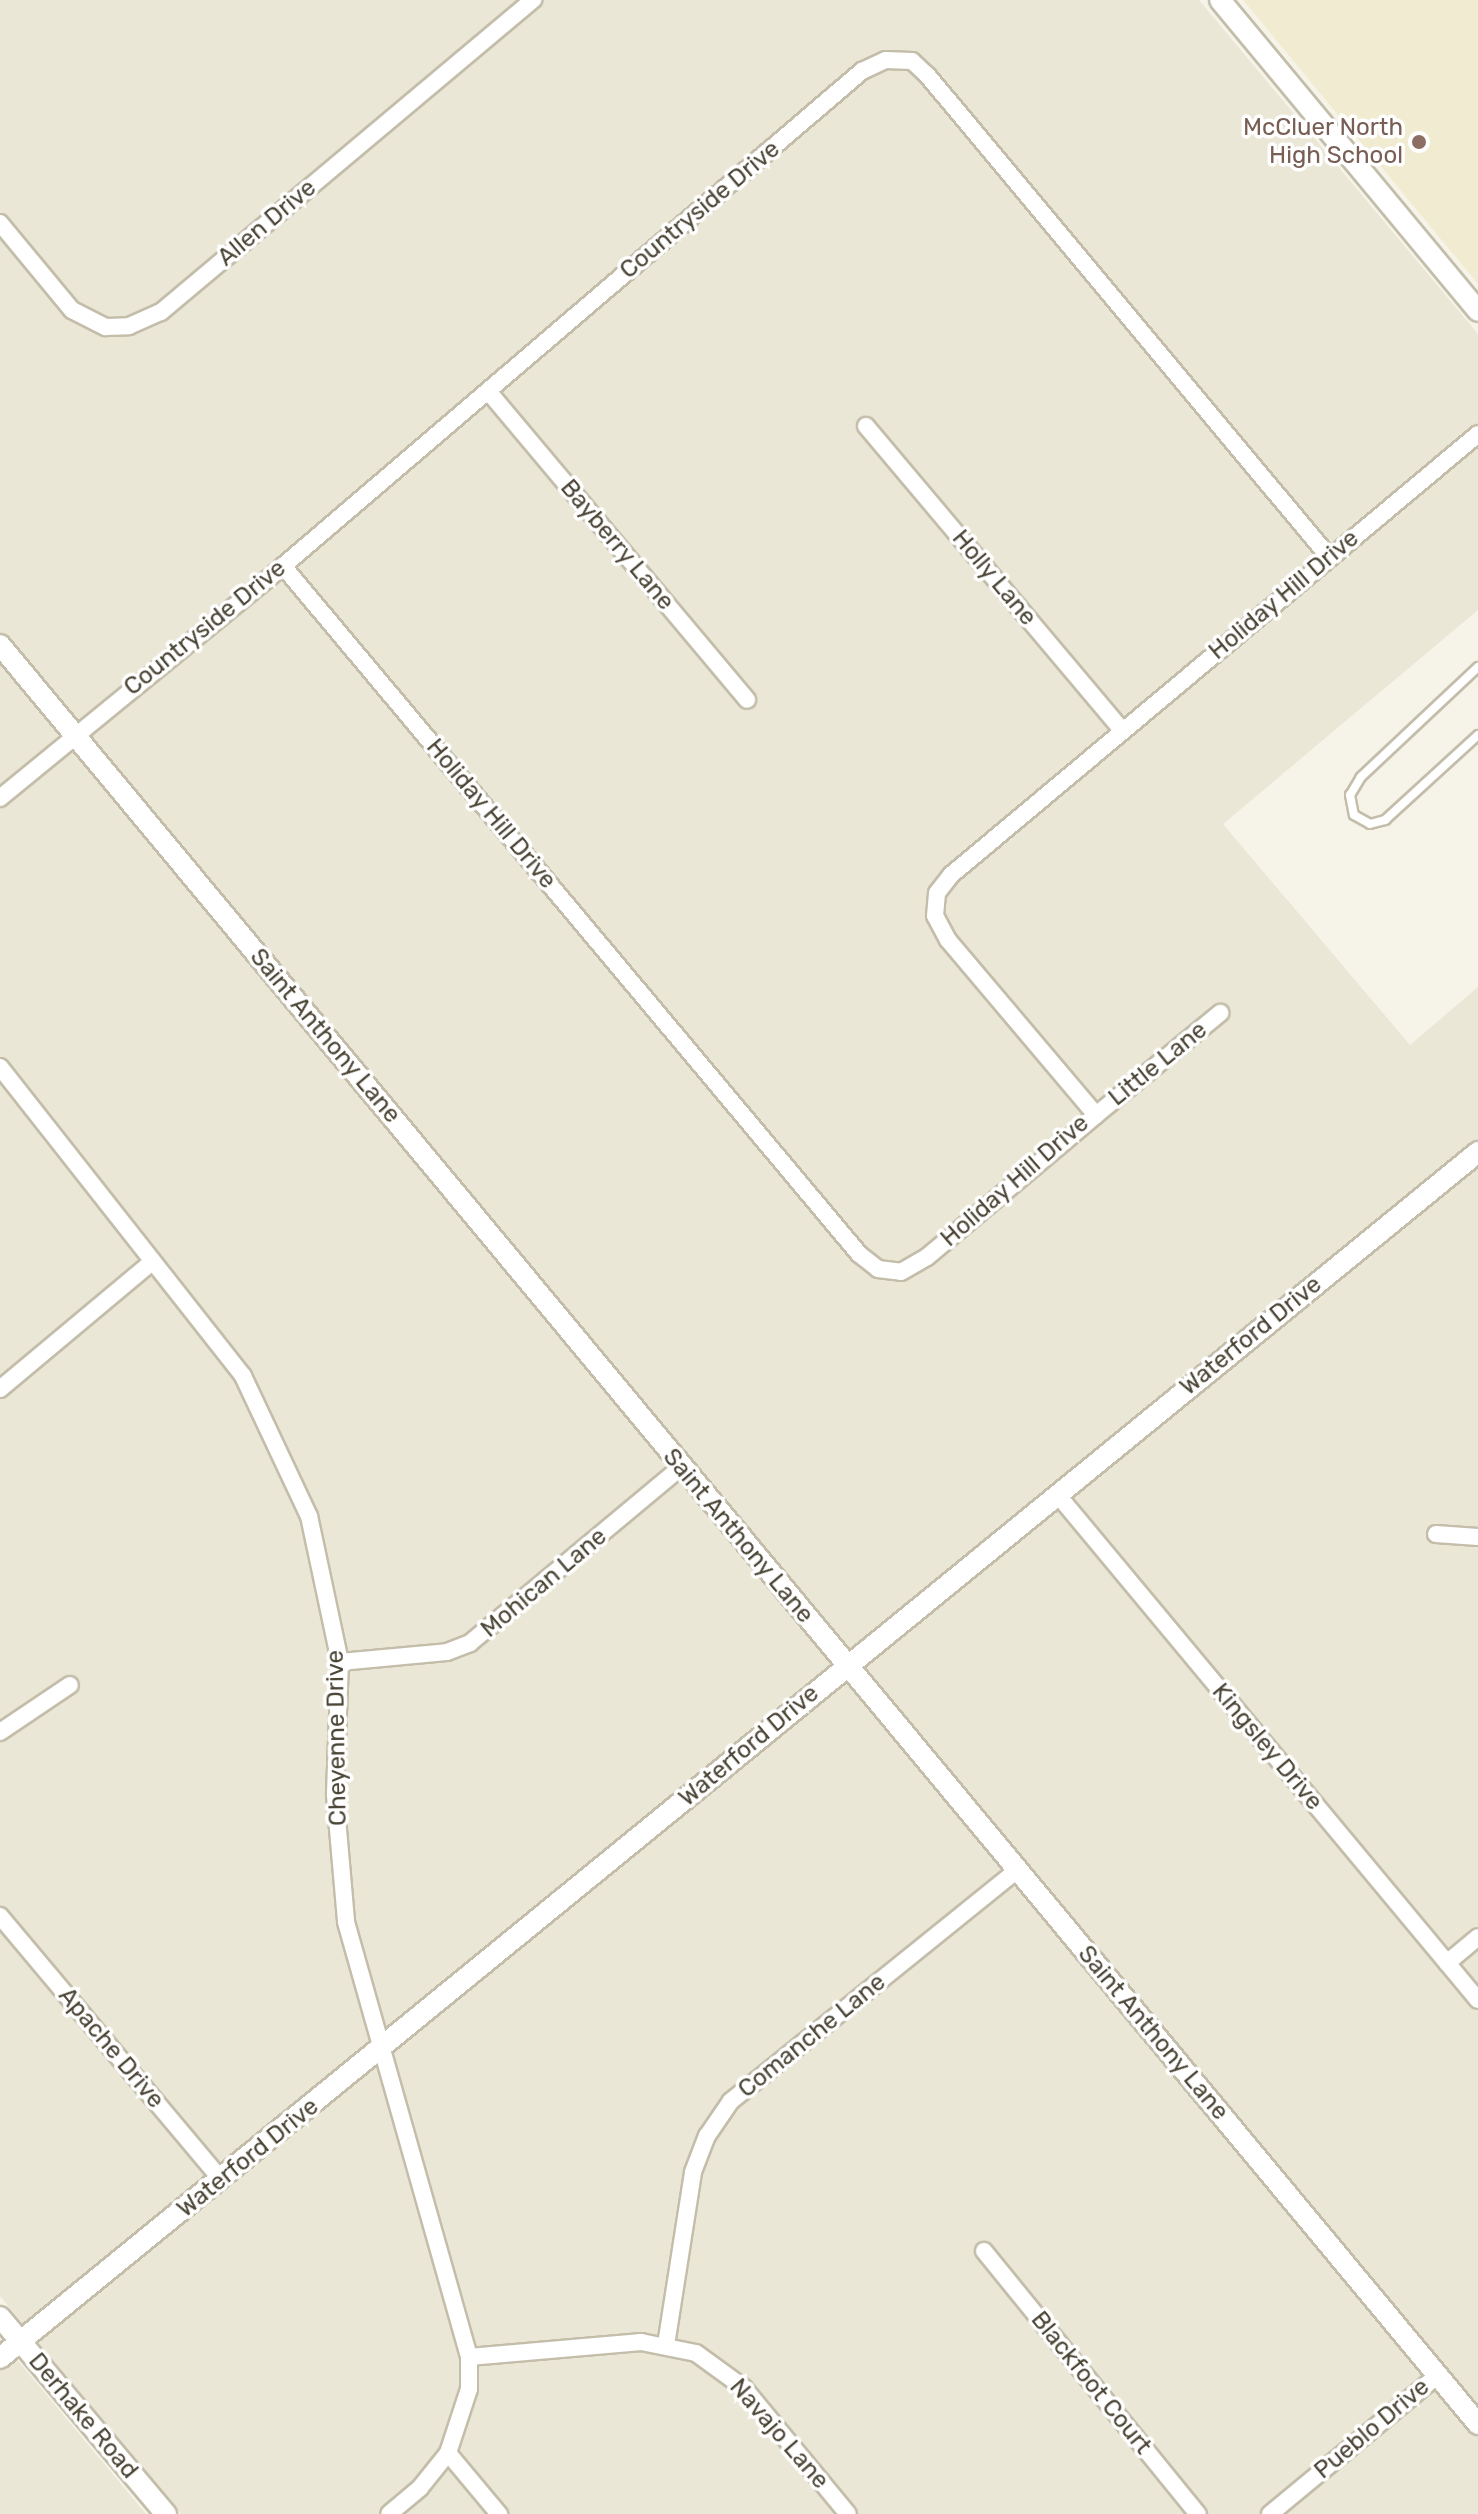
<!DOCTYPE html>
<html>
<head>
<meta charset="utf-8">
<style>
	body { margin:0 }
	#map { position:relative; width:1478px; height:2514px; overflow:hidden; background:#f6f4e9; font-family:Rubik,sans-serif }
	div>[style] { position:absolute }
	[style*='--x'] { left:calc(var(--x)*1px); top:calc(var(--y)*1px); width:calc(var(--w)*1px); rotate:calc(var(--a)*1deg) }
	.residential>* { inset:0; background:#ebe7d6 }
	.education>* { inset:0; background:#f1ecd1 }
	.roads { filter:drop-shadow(2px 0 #c3bdaa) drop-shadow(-2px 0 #c3bdaa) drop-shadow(0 2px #c3bdaa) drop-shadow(0 -2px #c3bdaa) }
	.service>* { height:8px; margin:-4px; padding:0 4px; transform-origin:4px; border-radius:4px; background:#fff }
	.minor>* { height:16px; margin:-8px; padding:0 8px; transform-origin:8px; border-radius:8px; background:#fff }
	.tertiary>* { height:20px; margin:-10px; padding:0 10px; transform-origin:10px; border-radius:10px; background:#fff }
	.dots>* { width:22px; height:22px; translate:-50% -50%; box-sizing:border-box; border:4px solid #fff; border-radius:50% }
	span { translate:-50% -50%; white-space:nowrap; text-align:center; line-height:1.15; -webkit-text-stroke:7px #fff; paint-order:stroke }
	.education-label { font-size:24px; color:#785e54 }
	.right { translate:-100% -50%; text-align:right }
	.street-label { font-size:24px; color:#4b4536 }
</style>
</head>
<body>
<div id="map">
	<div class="residential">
		<i style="clip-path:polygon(0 0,1199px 0,1478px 334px,1478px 610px,1223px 824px,1410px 1045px,1478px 987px,1478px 2514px,181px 2514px,0 2296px)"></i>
		<i style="clip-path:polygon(0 2339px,146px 2514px,0 2514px)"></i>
	</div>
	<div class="education">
		<i style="clip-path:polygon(1243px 0,1478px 0,1478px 284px)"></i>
	</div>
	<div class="roads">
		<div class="service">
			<i style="--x:1478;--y:667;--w:161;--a:136.8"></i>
			<i style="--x:1361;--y:777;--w:21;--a:121"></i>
			<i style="--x:1350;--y:795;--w:20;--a:79"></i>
			<i style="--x:1354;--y:815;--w:18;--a:29"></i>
			<i style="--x:1370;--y:824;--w:16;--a:-15"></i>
			<i style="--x:1385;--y:820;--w:126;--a:-42.4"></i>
		</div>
		<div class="minor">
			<i style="--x:0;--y:223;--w:113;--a:50.4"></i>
			<i style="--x:72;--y:310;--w:38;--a:27"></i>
			<i style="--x:106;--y:327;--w:23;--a:-2"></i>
			<i style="--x:129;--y:326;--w:35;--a:-24"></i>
			<i style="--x:161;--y:312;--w:486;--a:-40"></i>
			<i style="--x:488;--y:391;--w:403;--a:50"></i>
			<i style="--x:866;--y:426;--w:397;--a:49.9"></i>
			<i style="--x:283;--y:566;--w:897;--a:50.06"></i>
			<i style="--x:859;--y:1254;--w:24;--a:38"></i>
			<i style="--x:878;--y:1269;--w:23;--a:7"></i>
			<i style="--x:901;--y:1272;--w:30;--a:-30"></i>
			<i style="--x:927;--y:1257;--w:221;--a:-40"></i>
			<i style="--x:1096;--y:1115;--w:229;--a:-130.2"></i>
			<i style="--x:948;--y:940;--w:27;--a:-118"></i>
			<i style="--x:935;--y:916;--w:23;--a:-85"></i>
			<i style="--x:937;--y:893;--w:23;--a:-52"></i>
			<i style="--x:951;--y:875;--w:687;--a:-39.92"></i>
			<i style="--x:0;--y:798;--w:366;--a:-39.3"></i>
			<i style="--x:283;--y:566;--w:762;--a:-40.53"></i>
			<i style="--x:862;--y:71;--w:26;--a:-25"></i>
			<i style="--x:886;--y:60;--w:26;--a:2"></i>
			<i style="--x:912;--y:61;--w:22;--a:43"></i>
			<i style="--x:928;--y:76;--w:626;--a:50.18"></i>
			<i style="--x:0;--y:1067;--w:393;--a:51.8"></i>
			<i style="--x:243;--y:1376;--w:155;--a:64.8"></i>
			<i style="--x:309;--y:1516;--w:149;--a:78"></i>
			<i style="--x:340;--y:1662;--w:133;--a:92.2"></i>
			<i style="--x:335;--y:1795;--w:127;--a:85"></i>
			<i style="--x:346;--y:1922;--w:452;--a:74.2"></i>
			<i style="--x:469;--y:2357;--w:32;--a:90"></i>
			<i style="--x:469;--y:2389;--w:67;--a:108.2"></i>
			<i style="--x:448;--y:2453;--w:45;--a:128.7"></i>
			<i style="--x:420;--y:2488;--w:40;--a:140"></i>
			<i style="--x:1096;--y:1115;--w:161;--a:-39.4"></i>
			<i style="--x:0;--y:1389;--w:199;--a:-39.9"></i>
			<i style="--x:1057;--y:1494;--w:658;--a:50.24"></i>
			<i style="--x:1436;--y:1534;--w:42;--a:4.1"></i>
			<i style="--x:340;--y:1662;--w:107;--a:-5.3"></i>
			<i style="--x:447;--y:1652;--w:25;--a:-21"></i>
			<i style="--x:470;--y:1643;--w:275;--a:-39.8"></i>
			<i style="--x:0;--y:1732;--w:84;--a:-33.9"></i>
			<i style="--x:0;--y:1916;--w:344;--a:50"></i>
			<i style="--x:1447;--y:1963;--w:40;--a:-40"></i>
			<i style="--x:984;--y:2251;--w:339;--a:50.9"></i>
			<i style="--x:666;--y:2345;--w:175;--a:-81.1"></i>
			<i style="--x:693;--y:2172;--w:39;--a:-69"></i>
			<i style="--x:707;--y:2136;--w:42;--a:-55.6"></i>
			<i style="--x:731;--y:2101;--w:368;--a:-38.9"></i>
			<i style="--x:469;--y:2357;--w:173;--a:-5"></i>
			<i style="--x:641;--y:2342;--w:56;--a:11.3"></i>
			<i style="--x:696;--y:2353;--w:59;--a:36.1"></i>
			<i style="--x:744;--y:2388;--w:163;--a:50.5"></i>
			<i style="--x:448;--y:2453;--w:80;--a:50.1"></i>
			<i style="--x:1270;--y:2514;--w:217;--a:-39.6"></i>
		</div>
		<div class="tertiary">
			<i style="--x:1220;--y:0;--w:404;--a:50.3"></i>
			<i style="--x:0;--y:645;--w:2313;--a:50.28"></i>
			<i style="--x:0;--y:2317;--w:258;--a:49.9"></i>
			<i style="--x:0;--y:2358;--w:1908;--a:-39.21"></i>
		</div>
	</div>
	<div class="dots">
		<i style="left:1419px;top:142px;background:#8d6e63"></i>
	</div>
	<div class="education-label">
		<span class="right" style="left:1403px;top:142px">McCluer North<br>High School</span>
	</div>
	<div class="street-label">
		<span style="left:700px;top:210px;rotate:-40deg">Countryside Drive</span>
		<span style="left:267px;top:223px;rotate:-40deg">Allen Drive</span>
		<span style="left:617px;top:545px;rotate:50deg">Bayberry Lane</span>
		<span style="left:994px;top:578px;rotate:50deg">Holly Lane</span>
		<span style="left:1284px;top:595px;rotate:-40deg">Holiday Hill Drive</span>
		<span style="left:205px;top:628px;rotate:-39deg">Countryside Drive</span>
		<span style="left:491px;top:814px;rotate:50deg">Holiday Hill Drive</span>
		<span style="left:325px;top:1036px;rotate:50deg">Saint Anthony Lane</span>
		<span style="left:1158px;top:1064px;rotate:-39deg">Little Lane</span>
		<span style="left:1015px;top:1181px;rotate:-41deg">Holiday Hill Drive</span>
		<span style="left:1251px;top:1336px;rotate:-39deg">Waterford Drive</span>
		<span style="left:738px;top:1536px;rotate:50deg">Saint Anthony Lane</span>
		<span style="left:544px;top:1583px;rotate:-40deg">Mohican Lane</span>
		<span style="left:337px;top:1738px;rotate:-91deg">Cheyenne Drive</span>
		<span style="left:749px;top:1746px;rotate:-40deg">Waterford Drive</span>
		<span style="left:1267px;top:1747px;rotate:50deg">Kingsley Drive</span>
		<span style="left:1153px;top:2033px;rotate:50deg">Saint Anthony Lane</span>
		<span style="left:812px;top:2036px;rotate:-39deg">Comanche Lane</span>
		<span style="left:111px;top:2048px;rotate:50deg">Apache Drive</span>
		<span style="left:248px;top:2158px;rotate:-39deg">Waterford Drive</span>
		<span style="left:1091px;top:2383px;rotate:51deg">Blackfoot Court</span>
		<span style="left:83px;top:2416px;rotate:50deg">Derhake Road</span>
		<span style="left:1372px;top:2429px;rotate:-40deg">Pueblo Drive</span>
		<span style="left:779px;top:2434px;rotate:49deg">Navajo Lane</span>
	</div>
</div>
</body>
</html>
